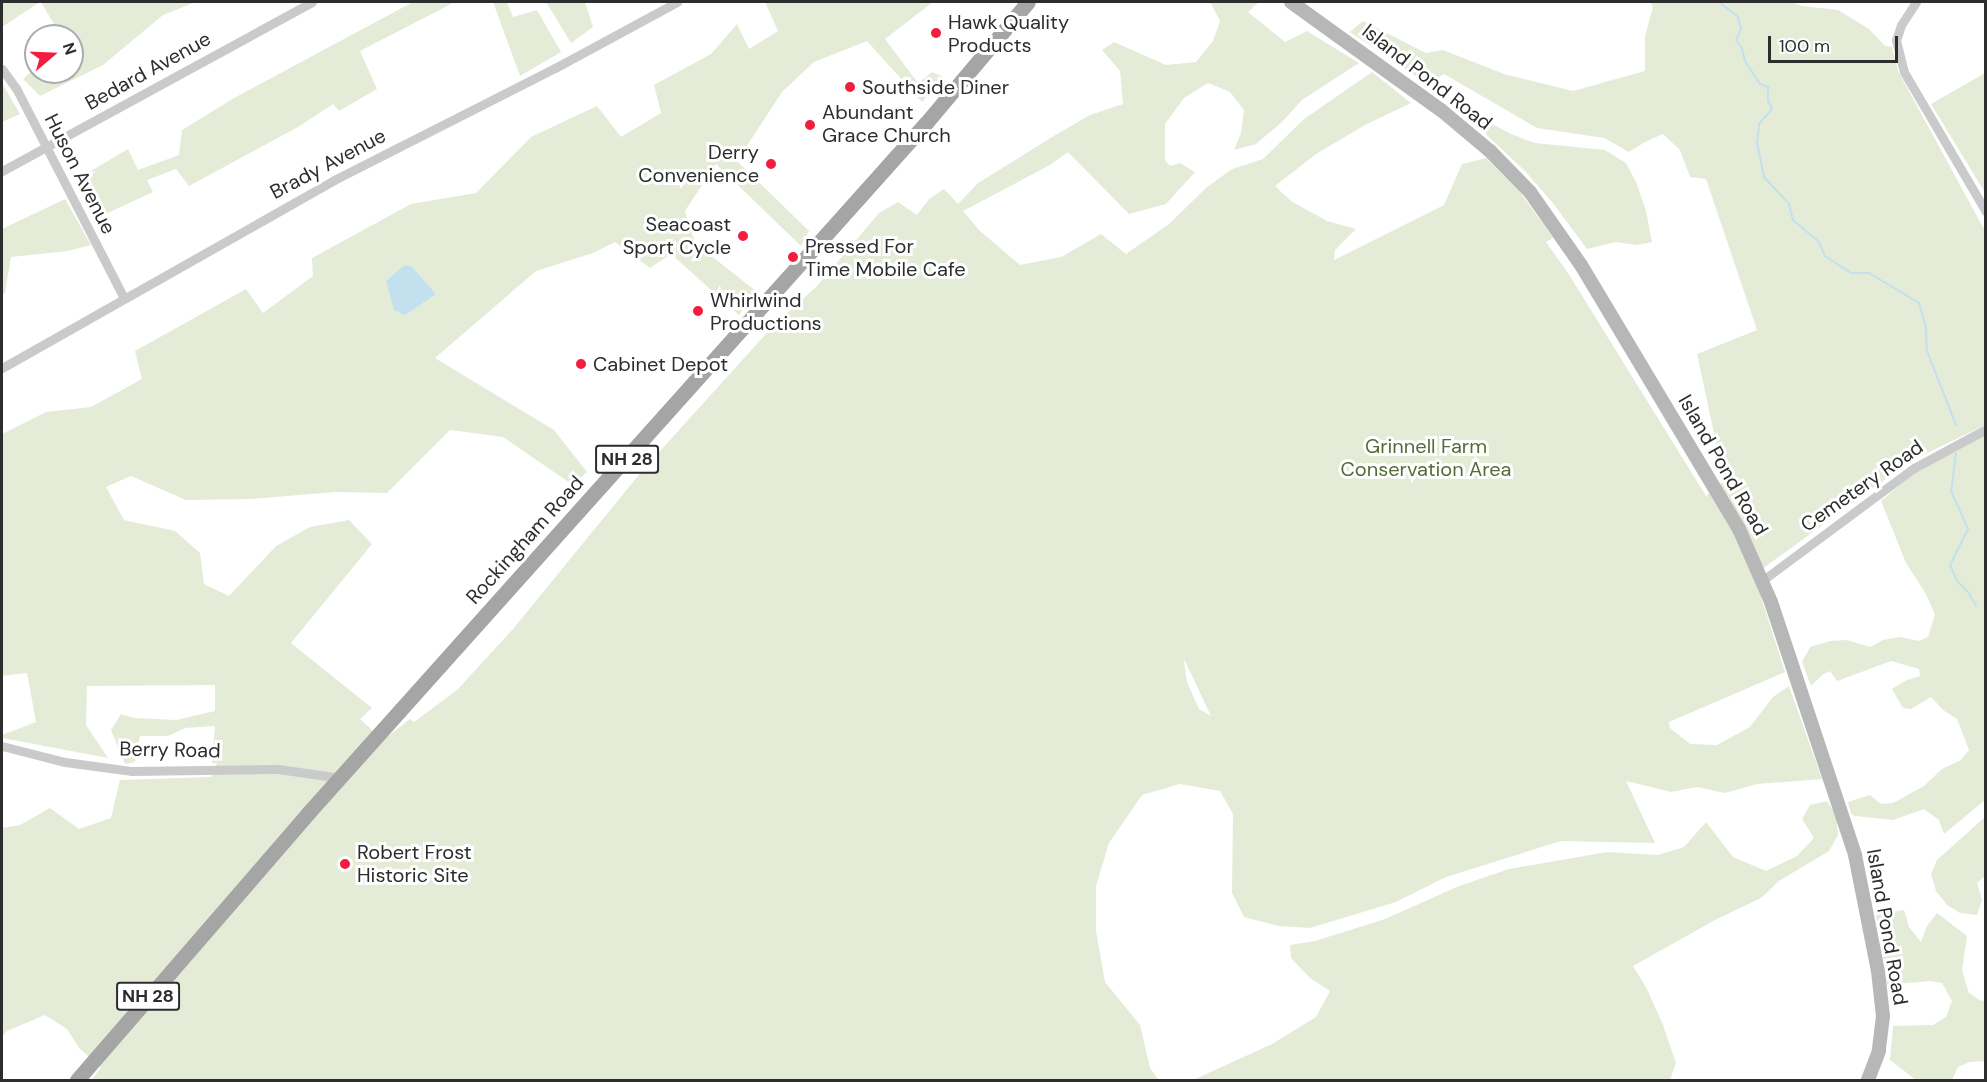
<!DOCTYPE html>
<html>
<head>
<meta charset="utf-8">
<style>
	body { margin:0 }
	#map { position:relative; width:1987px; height:1082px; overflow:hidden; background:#fff; font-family:"DM Sans",sans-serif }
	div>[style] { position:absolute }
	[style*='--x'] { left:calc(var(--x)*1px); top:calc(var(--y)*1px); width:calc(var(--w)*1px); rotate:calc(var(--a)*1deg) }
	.green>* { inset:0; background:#e4ecd8 }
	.water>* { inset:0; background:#c2e0ee }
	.stream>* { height:2px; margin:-1px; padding:0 1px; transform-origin:1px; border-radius:1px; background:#c2e0ee }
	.street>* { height:9px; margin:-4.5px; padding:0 4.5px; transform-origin:4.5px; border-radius:4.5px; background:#cacaca }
	.secondary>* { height:14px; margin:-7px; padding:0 7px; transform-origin:7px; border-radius:7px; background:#b7b7b7 }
	.primary>* { height:15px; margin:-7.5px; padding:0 7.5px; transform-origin:7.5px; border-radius:7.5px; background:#a5a5a5 }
	.dots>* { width:16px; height:16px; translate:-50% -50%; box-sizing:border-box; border:3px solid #fff; border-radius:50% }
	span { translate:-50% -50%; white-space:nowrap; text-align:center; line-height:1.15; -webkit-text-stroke:6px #fff; paint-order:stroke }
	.shield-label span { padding:2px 4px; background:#fff; border:2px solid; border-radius:4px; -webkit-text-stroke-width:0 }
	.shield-label { font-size:18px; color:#2d2d2d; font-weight:700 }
	.poi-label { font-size:20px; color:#2d2d2d }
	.left { translate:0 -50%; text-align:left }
	.right { translate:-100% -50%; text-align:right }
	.street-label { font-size:20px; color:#2d2d2d }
	.park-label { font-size:20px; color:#546c36 }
	.frame { position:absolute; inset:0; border:3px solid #2d2d2d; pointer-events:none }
	.north { position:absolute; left:24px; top:24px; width:60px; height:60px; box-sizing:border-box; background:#fff; border:2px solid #ababab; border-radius:50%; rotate:71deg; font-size:16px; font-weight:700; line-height:24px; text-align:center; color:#2d2d2d }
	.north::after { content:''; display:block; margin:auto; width:21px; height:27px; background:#f51d3e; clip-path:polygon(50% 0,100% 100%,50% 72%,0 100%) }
	.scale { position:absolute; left:1768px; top:36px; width:130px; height:27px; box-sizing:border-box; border:3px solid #2d2d2d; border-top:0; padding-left:8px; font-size:18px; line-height:21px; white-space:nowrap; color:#2d2d2d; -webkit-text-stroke:4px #fff; paint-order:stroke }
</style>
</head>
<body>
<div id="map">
	<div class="green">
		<i style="clip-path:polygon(2px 2px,40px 2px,2px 27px)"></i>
		<i style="clip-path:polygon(41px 2px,196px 2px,163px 15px,103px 65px,40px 96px,23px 79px,36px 67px,36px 72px,72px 72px,72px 36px,61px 36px)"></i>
		<i style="clip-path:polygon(413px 2px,455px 2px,360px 51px,377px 89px,339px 111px,333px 104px,298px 127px,189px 186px,176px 169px,147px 180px,153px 192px,99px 217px,79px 178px,128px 149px,138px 170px,179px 155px,182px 130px,234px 98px)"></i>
		<i style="clip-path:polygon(493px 2px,507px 2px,513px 17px,537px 10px,561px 52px,520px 76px)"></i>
		<i style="clip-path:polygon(546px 2px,585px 2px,593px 27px,571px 43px)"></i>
		<i style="clip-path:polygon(evenodd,765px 2px,933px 2px,885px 39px,918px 83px,932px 72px,943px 77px,922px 102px,867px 41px,814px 62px,782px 92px,737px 161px,809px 231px,801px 246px,716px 164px,685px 211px,695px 243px,757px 292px,739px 315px,671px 254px,650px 268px,615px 242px,593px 253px,536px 271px,435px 358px,554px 430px,587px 472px,573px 485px,503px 437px,450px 430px,387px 493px,335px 492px,250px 499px,186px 500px,131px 476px,106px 487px,124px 520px,175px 531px,200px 553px,204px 584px,229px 596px,276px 546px,310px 527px,349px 520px,372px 544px,291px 643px,372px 708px,360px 719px,383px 740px,410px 719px,414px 722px,457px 690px,513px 629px,642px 471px,774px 325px,817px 286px,879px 213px,898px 202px,917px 215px,929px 199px,944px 189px,958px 204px,978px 183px,1052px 137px,1090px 115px,1123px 104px,1120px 71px,1102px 50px,1114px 42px,1166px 65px,1196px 62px,1213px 41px,1220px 21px,1210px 2px,1259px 2px,1248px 12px,1285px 42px,1307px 31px,1359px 63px,1302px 100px,1282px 122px,1256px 144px,1234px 150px,1241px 133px,1244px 110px,1230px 92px,1208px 83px,1184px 98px,1165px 124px,1165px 160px,1170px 166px,1180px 163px,1195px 172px,1166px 204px,1129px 214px,1068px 152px,1050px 165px,963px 211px,980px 231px,1020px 265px,1061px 257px,1101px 234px,1126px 254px,1169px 224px,1207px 187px,1232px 169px,1263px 159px,1304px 119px,1372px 72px,1411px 103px,1365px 125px,1316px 154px,1275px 186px,1291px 201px,1327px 221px,1356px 229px,1335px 250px,1334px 260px,1444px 205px,1462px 164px,1486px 158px,1520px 192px,1553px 238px,1546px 242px,1568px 273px,1706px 496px,1724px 480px,1697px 354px,1757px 330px,1706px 179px,1690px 177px,1680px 150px,1663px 134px,1645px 142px,1629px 152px,1604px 138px,1537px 128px,1444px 74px,1428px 84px,1350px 32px,1363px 21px,1426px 53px,1443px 50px,1504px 74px,1573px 91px,1645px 71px,1645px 36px,1653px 7px,1650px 2px,1792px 2px,1802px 6px,1838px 10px,1869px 29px,1885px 46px,1892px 47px,1898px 71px,1985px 231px,1985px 425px,1909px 462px,1754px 575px,1785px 672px,1669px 722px,1670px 728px,1690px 744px,1717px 745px,1750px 727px,1773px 697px,1789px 686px,1822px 779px,1757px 784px,1725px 793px,1697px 787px,1671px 792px,1626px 781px,1655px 843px,1561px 841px,1446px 877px,1396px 902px,1310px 928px,1279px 926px,1244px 917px,1232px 893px,1233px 814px,1220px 791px,1180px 784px,1142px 795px,1109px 843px,1096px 886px,1096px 931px,1105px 982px,1140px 1025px,1150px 1068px,1159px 1080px,92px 1080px,101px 1067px,79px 1048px,67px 1029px,45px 1015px,7px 1031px,2px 1037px,2px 828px,20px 825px,50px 808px,79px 829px,111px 818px,120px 780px,211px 777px,217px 763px,212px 763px,215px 726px,185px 728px,168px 736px,140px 736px,135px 762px,125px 764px,111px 730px,121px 714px,134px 718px,176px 720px,215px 711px,215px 685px,87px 686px,86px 725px,108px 758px,2px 738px,2px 735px,36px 722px,27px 673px,2px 676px,2px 434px,46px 412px,91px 407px,142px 379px,135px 351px,246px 289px,263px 313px,313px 276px,312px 258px,411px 204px,476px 193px,531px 137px,597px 106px,621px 137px,661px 113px,654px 85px,711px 54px,737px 24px,749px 49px,778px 31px,765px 2px,404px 265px,410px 266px,436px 294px,386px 281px,404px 265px,765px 2px,1184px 661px,1185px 661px,1211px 716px,1199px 709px,1187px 682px,1184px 661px)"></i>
		<i style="clip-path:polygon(1985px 73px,1986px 190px,1984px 191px,1931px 104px)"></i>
		<i style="clip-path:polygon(2px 83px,20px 114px,2px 122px)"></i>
		<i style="clip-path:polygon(1475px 115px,1511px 134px,1535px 143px,1605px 150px,1626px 163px,1637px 184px,1646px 211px,1652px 242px,1637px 245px,1616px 242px,1587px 249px,1552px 202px,1526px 172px,1476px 125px)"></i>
		<i style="clip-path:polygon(65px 199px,91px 245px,68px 251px,11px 257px,5px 293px,2px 295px,2px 229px)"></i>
		<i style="clip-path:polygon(1985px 434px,1985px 800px,1944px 834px,1939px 820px,1924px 809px,1893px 820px,1855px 816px,1851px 814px,1848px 802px,1870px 795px,1881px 804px,1893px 803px,1924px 786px,1942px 769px,1961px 760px,1969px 750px,1957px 719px,1943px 710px,1931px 697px,1911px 709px,1903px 708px,1892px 689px,1907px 680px,1920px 676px,1919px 669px,1891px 661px,1837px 681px,1830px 671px,1822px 675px,1811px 686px,1802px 662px,1810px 647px,1830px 641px,1847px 640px,1870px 647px,1883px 640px,1900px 637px,1919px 641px,1928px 637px,1935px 615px,1926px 594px,1906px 563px,1881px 501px,1914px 473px,1952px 450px)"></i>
		<i style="clip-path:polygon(1827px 801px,1836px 815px,1838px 835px,1829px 851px,1779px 881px,1761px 898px,1715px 920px,1633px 966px,1647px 989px,1663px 1025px,1676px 1063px,1670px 1080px,1193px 1080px,1272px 1044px,1316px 1017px,1330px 991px,1310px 978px,1291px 958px,1290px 945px,1315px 941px,1385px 919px,1459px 886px,1509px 869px,1607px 852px,1658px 855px,1684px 847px,1706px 822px,1733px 857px,1766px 871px,1797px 856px,1814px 838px,1802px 819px,1810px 805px)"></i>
		<i style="clip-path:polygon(1985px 817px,1985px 876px,1977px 883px,1982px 900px,1977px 915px,1960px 913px,1947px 905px,1936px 891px,1931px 874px,1937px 860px)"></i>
		<i style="clip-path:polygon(1904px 910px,1909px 927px,1921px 942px,1927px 926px,1937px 913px,1967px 936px,1962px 970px,1969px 993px,1981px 1001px,1985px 1000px,1985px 1061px,1970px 1062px,1958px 1067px,1952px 1080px,1916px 1080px,1890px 1060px,1893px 1026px,1933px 1025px,1946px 1017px,1952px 1001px,1942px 983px,1930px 981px,1887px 985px,1876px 915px)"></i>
	</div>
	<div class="water">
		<i style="clip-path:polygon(404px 265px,411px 266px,436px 294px,405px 315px,394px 310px,386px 281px)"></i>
	</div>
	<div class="stream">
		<i style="--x:1719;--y:2;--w:24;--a:38"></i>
		<i style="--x:1738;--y:17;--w:12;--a:76"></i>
		<i style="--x:1741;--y:29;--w:12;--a:114"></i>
		<i style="--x:1736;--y:40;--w:10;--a:53"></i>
		<i style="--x:1742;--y:48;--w:13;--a:77"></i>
		<i style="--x:1745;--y:61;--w:27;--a:57"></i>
		<i style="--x:1760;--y:84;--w:9;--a:21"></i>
		<i style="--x:1768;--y:87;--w:14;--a:90"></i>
		<i style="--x:1768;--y:101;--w:9;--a:63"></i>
		<i style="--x:1772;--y:109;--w:20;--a:131"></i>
		<i style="--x:1759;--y:124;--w:19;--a:96"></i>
		<i style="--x:1757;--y:143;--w:35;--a:78"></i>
		<i style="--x:1764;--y:177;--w:37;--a:47"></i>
		<i style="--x:1789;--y:204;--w:16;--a:76"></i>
		<i style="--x:1793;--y:220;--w:34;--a:40"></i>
		<i style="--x:1819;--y:242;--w:15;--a:67"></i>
		<i style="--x:1825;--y:256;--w:31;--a:33"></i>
		<i style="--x:1851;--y:273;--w:18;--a:0"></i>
		<i style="--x:1869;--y:273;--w:58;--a:31"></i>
		<i style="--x:1919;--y:303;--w:25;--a:74"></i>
		<i style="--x:1926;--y:327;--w:24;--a:88"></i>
		<i style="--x:1927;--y:351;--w:79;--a:68.6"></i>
		<i style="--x:1956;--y:453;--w:38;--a:97"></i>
		<i style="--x:1951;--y:491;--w:42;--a:65.9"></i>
		<i style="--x:1968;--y:529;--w:40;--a:116.6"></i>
		<i style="--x:1950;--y:565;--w:17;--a:66"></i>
		<i style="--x:1957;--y:581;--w:16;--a:45"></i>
		<i style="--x:1968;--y:592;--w:16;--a:60"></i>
	</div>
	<div class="street">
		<i style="--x:1916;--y:2;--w:27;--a:123"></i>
		<i style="--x:1901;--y:25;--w:16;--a:108"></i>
		<i style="--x:1896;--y:40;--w:33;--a:76"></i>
		<i style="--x:1904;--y:72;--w:162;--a:59.6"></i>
		<i style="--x:2;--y:69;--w:24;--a:54"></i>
		<i style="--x:16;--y:88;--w:236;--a:62.8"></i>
		<i style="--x:2;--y:171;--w:353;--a:-28.6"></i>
		<i style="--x:2;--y:368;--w:382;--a:-29.5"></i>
		<i style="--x:334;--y:180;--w:248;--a:-26.9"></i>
		<i style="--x:555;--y:68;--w:139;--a:-28.4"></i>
		<i style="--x:1763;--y:580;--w:188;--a:-36.6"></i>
		<i style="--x:1914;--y:468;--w:82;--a:-28.4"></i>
		<i style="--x:2;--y:746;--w:65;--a:14.3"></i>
		<i style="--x:65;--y:762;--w:68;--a:7.7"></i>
		<i style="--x:132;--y:771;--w:146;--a:-0.8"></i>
		<i style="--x:278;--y:769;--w:64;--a:8.1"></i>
	</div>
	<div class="secondary">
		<i style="--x:1291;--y:2;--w:185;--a:35.8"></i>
		<i style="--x:1441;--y:110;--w:64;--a:39.9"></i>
		<i style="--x:1490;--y:151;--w:57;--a:45.7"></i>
		<i style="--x:1530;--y:192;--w:89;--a:55.1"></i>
		<i style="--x:1581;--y:265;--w:308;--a:59.1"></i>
		<i style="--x:1739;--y:529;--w:80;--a:66.3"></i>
		<i style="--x:1771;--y:602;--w:267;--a:71.6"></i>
		<i style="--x:1855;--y:855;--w:118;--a:78.8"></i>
		<i style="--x:1878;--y:971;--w:45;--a:83.7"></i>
		<i style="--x:1883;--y:1016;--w:35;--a:97"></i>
		<i style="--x:1879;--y:1051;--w:31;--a:111"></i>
	</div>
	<div class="primary">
		<i style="--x:77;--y:1080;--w:354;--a:-49.1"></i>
		<i style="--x:309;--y:812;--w:925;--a:-48.16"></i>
		<i style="--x:926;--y:123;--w:158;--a:-49.9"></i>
	</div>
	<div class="dots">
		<i style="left:936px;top:33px;background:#f51d3e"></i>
		<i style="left:850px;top:87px;background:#f51d3e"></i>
		<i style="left:810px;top:125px;background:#f51d3e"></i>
		<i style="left:771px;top:164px;background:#f51d3e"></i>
		<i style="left:743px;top:236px;background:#f51d3e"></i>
		<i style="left:793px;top:257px;background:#f51d3e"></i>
		<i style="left:698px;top:311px;background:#f51d3e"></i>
		<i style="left:581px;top:364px;background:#f51d3e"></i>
		<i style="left:345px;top:864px;background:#f51d3e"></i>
	</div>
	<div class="shield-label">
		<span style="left:627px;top:459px">NH 28</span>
		<span style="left:148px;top:996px">NH 28</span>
	</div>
	<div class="poi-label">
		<span class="left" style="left:948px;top:34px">Hawk Quality<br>Products</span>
		<span class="left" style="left:862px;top:87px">Southside Diner</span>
		<span class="left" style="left:822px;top:124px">Abundant<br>Grace Church</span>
		<span class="right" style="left:759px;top:164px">Derry<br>Convenience</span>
		<span class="right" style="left:731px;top:236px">Seacoast<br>Sport Cycle</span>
		<span class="left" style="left:805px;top:258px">Pressed For<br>Time Mobile Cafe</span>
		<span class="left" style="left:710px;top:312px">Whirlwind<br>Productions</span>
		<span class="left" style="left:593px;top:364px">Cabinet Depot</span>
		<span class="left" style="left:357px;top:864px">Robert Frost<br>Historic Site</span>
	</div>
	<div class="street-label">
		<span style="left:148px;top:71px;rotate:-29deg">Bedard Avenue</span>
		<span style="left:1427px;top:77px;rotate:38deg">Island Pond Road</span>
		<span style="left:328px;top:164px;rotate:-28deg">Brady Avenue</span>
		<span style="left:80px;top:174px;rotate:63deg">Huson Avenue</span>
		<span style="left:1723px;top:465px;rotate:60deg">Island Pond Road</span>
		<span style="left:1862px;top:486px;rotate:-35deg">Cemetery Road</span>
		<span style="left:525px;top:540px;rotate:-48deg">Rockingham Road</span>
		<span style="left:170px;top:750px;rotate:1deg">Berry Road</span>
		<span style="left:1887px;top:927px;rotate:80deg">Island Pond Road</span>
	</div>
	<div class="park-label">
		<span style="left:1426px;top:458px">Grinnell Farm<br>Conservation Area</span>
	</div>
	<div class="frame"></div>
	<div class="north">N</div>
	<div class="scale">100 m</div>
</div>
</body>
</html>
